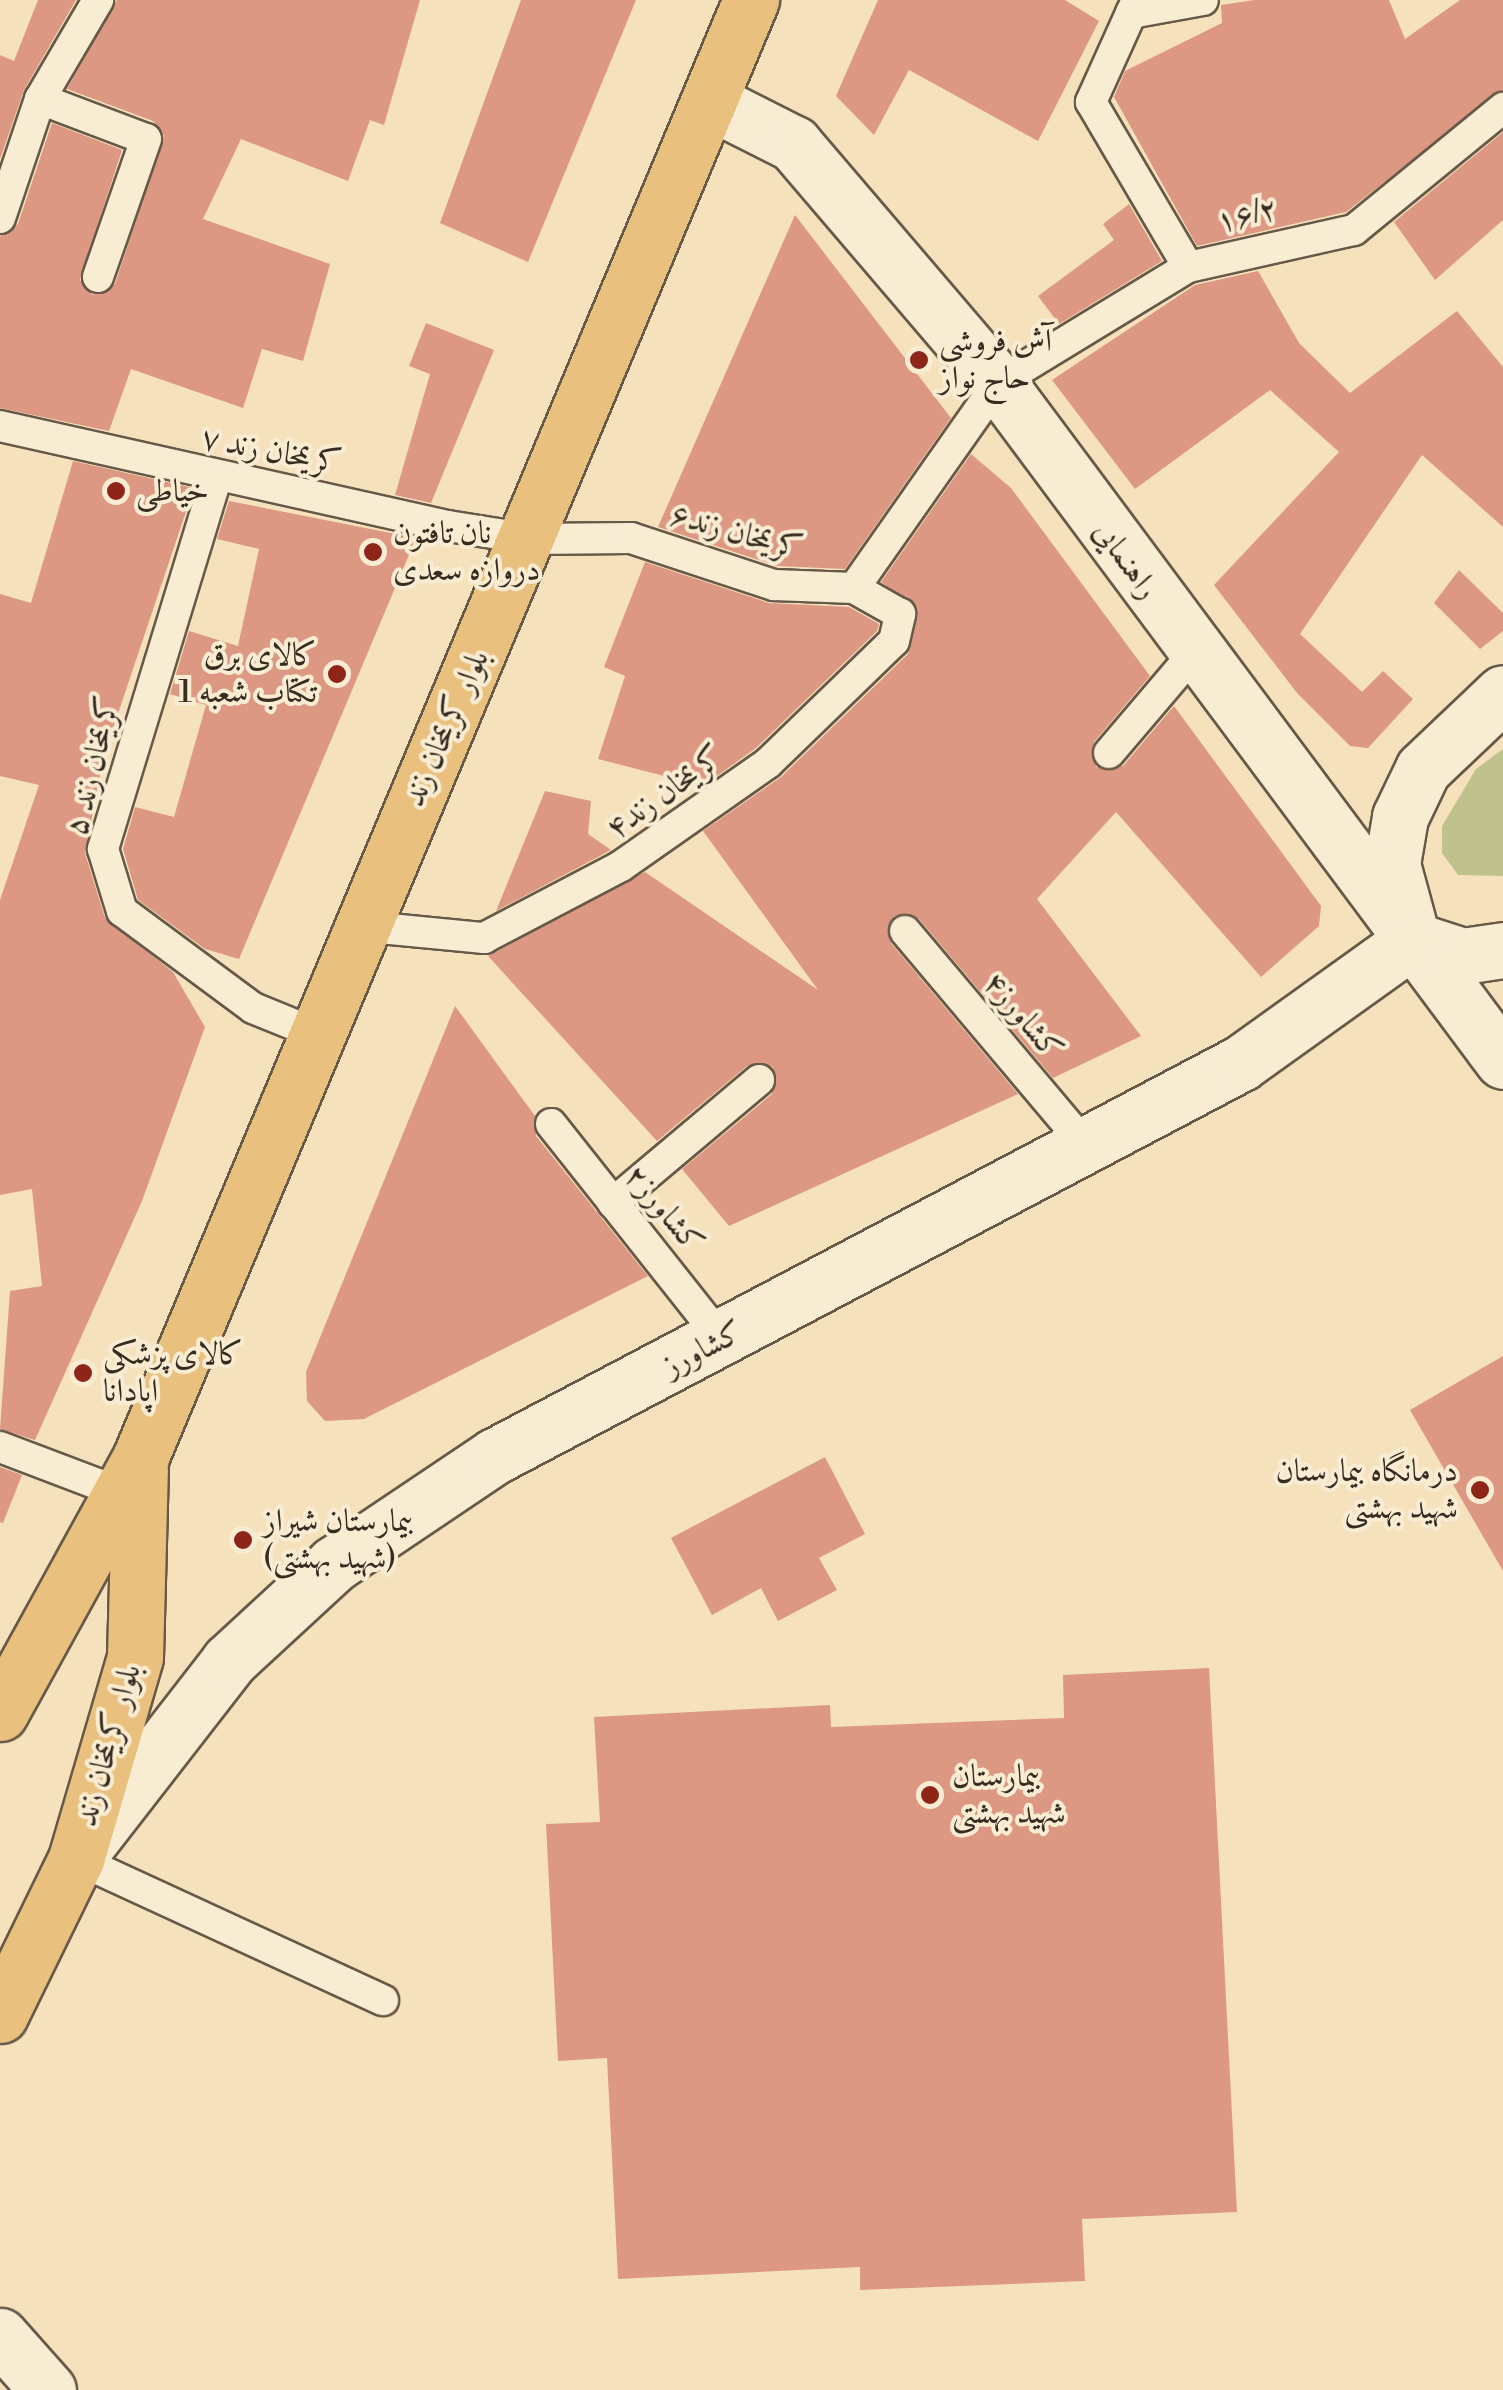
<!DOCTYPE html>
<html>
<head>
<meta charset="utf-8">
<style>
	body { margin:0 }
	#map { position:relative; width:1503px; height:2390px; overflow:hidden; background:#f5e1bc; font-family:"Libre Bodoni",Amiri,serif }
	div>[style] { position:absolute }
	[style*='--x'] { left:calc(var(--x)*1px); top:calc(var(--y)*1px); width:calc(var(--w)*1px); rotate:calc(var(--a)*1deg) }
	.green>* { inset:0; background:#c0c28e }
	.building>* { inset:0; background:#dc9883 }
	.roads { filter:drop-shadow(2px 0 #665947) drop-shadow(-2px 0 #665947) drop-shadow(0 2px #665947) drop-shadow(0 -2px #665947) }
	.service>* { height:30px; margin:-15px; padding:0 15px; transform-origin:15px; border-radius:15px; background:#f8ecd3 }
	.minor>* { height:55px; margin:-27.5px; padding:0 27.5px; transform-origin:27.5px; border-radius:27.5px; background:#f8ecd3 }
	.tertiary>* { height:55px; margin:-27.5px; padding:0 27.5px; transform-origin:27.5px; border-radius:27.5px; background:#f8ecd3 }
	.primary>* { height:55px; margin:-27.5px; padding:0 27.5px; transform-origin:27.5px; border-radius:27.5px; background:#eac07e }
	.dots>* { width:28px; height:28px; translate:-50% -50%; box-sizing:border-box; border:5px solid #f8ecd3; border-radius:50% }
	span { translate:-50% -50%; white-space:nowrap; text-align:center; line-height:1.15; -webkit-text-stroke:8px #f8ecd3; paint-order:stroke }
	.street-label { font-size:32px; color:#362c20 }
	.poi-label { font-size:32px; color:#362c20 }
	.left { translate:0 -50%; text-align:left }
	.right { translate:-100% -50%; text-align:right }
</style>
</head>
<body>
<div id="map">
	<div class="green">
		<i style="clip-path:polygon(1503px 749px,1503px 876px,1458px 875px,1442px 853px,1442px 826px,1476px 769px)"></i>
	</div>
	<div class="building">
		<i style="clip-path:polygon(38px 0,76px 0,24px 90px,0 159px,0 55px,14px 61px)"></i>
		<i style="clip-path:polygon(117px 0,420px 0,384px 125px,370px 120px,348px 181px,241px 139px,203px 219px,330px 264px,303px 361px,262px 349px,243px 408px,131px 369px,109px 431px,0 408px,0 236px,18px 224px,52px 123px,122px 150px,80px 280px,93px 295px,115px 284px,164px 135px,153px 121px,67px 89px)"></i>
		<i style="clip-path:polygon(521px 0,636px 0,528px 262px,440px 223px)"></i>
		<i style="clip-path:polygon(878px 0,1065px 0,1099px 21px,1038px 141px,909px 70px,874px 135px,836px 96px)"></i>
		<i style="clip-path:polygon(1255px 0,1389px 0,1405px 39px,1460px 0,1503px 0,1503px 90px,1346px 212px,1197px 246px,1114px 97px,1125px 71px,1222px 23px,1221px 5px)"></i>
		<i style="clip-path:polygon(1503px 132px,1503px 220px,1435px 280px,1394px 222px)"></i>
		<i style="clip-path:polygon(1129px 204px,1162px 261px,1059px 324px,1038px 296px,1114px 240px,1103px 224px)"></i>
		<i style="clip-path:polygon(795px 215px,951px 418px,845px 569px,777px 566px,658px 527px)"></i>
		<i style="clip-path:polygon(1258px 271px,1299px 343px,1350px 393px,1457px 311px,1503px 367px,1503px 527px,1422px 455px,1300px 634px,1362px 692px,1383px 671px,1413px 699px,1368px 748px,1350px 746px,1297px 693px,1214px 585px,1339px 452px,1270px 390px,1135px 489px,1052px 380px,1195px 285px)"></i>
		<i style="clip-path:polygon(426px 323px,494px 350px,431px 503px,395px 495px,430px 374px,409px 366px)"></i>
		<i style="clip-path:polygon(971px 454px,1011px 488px,1150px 676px,1094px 742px,1096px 767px,1123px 766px,1174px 706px,1321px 906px,1319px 926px,1261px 977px,1116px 812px,1037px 899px,1141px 1036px,1053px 1078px,919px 919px,894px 916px,891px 943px,1018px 1094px,729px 1226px,682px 1169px,772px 1094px,773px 1067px,747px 1066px,657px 1141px,488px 956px,645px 872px,818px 990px,703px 831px,781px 777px,908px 654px,917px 608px,881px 582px)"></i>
		<i style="clip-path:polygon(73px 461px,194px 488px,104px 755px,85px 853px,105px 918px,173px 972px,205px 1027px,142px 1201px,35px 1440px,0 1429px,10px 1291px,42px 1286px,32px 1189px,0 1195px,0 900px,39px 785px,0 776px,0 594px,31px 603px)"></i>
		<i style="clip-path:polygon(229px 501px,416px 538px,239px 959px,205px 949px,138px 900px,123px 849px,135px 807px,174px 817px,206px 705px,170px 694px,189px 631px,238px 646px,259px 549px,217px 539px)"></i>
		<i style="clip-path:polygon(645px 562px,769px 603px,849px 607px,879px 624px,877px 631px,756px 748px,703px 786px,598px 759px,625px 676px,604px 667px)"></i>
		<i style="clip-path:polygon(1459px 570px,1503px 613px,1503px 631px,1480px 649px,1434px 603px)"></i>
		<i style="clip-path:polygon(545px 791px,591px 801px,588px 834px,611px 850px,496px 911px)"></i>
		<i style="clip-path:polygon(455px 1006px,535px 1116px,536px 1136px,648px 1276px,364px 1419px,325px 1421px,307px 1401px,306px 1372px)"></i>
		<i style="clip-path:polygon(1503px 1356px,1503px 1571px,1410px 1410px)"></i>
		<i style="clip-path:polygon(825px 1457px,865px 1534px,819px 1558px,837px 1590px,778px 1621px,761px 1588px,712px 1615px,671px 1538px)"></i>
		<i style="clip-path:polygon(0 1467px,22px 1475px,3px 1523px,0 1522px)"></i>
		<i style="clip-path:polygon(1209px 1668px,1237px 2212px,1082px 2219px,1085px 2281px,860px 2290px,860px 2267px,618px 2279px,607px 2058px,558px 2061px,546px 1824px,600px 1822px,594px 1717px,830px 1705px,831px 1727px,1064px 1718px,1063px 1675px)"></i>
	</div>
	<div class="roads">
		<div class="service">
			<i style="--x:1137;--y:0;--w:112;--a:114.3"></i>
			<i style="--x:1091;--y:102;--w:191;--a:59.5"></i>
			<i style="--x:1131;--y:13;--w:73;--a:-10.2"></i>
			<i style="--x:40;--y:99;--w:113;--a:20.7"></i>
			<i style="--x:146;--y:139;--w:146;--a:109.2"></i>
			<i style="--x:0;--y:218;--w:126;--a:-71.4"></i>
			<i style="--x:40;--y:99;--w:115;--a:-59.6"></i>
			<i style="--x:0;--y:426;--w:459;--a:12.6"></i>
			<i style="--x:448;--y:526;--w:83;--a:9"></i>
			<i style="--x:530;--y:539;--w:101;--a:-0.6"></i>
			<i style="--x:631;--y:538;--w:151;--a:18.2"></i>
			<i style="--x:774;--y:585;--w:80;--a:2.1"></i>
			<i style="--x:854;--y:588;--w:251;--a:-54.9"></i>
			<i style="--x:998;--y:383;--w:223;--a:-31.4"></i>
			<i style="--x:1188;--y:267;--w:170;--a:-12.6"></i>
			<i style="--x:1354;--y:230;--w:193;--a:-39.3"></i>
			<i style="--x:216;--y:479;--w:387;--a:107"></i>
			<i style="--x:103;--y:849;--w:65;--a:73"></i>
			<i style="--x:122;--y:911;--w:163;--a:36.5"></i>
			<i style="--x:253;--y:1008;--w:64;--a:22.1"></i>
			<i style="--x:1109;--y:753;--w:131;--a:-49.6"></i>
			<i style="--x:359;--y:926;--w:126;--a:5.5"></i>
			<i style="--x:484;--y:938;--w:155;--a:-27.7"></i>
			<i style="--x:621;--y:866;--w:179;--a:-35"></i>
			<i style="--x:768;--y:763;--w:175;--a:-44.1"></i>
			<i style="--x:894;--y:641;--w:28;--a:-77"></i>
			<i style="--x:900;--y:614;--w:53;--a:-150.5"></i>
			<i style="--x:905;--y:931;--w:281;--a:49.9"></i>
			<i style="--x:551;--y:1124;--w:275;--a:51.6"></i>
			<i style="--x:613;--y:1203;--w:191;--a:-40.1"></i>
			<i style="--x:0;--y:1447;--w:129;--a:20.8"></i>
			<i style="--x:76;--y:1859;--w:338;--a:24.7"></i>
		</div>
		<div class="minor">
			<i style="--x:0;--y:2336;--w:72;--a:48.4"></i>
		</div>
		<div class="tertiary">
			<i style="--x:709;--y:101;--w:95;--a:26.8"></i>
			<i style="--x:794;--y:144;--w:314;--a:49.5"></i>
			<i style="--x:998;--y:383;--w:845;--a:53.32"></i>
			<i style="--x:1408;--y:923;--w:61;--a:-105.2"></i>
			<i style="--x:1392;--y:864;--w:48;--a:-80.3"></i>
			<i style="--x:1400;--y:817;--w:53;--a:-64.4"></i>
			<i style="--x:1423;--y:769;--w:110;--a:-43.5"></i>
			<i style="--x:1413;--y:940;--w:52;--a:17.7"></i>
			<i style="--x:1463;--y:956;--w:40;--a:-8.5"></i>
			<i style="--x:78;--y:1856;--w:247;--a:-52.2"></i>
			<i style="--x:229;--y:1661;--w:143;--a:-42.7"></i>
			<i style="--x:334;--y:1564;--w:194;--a:-33.9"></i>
			<i style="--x:495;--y:1456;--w:843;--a:-27.78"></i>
			<i style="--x:1241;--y:1063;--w:211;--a:-35.6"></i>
		</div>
		<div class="primary">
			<i style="--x:0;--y:1713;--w:293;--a:-61.2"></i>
			<i style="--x:141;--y:1456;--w:1579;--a:-67.27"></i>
			<i style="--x:0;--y:2015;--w:174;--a:-64"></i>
			<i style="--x:76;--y:1859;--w:210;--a:-73.7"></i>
			<i style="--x:135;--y:1657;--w:188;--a:-88.5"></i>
		</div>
	</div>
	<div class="dots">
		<i style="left:919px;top:360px;background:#8f2418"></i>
		<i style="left:116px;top:491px;background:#8f2418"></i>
		<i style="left:373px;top:552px;background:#8f2418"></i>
		<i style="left:337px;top:674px;background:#8f2418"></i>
		<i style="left:83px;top:1373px;background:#8f2418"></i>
		<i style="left:1480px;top:1490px;background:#8f2418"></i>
		<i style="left:243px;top:1540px;background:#8f2418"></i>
		<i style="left:930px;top:1795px;background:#8f2418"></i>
	</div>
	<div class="street-label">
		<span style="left:1247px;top:215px;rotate:-14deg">۱۶/۲</span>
		<span style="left:271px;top:451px;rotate:11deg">کریمخان زند ۷</span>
		<span style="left:736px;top:532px;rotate:16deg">کریمخان زند۶</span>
		<span style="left:1126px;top:560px;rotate:54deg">راهنمایی</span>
		<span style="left:446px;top:728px;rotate:-66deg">بلوار کریمخان زند</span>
		<span style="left:93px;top:766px;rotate:-76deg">کریمخان زند ۵</span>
		<span style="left:665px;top:793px;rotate:-35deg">کریمخان زند۴</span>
		<span style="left:1023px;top:1016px;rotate:50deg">کشاورز۴</span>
		<span style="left:664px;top:1209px;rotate:50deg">کشاورز۲</span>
		<span style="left:703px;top:1349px;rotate:-27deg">کشاورز</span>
		<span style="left:108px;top:1745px;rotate:-74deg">بلوار کریمخان زند</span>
	</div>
	<div class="poi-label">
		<span class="left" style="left:939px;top:360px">آش فروشی<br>حاج نواز</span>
		<span class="left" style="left:136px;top:491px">خیاطی</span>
		<span class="left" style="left:393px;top:552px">نان تافتون<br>دروازه سعدی</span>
		<span class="right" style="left:317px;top:674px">کالای برق<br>تکتاب شعبه 1</span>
		<span class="left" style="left:103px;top:1373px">کالای پزشکی<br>اپادانا</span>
		<span class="right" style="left:1458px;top:1490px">درمانگاه بیمارستان<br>شهید بهشتی</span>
		<span class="left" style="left:263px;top:1540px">بیمارستان شیراز<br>(شهید بهشتی)</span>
		<span class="left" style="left:952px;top:1795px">بیمارستان<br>شهید بهشتی</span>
	</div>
</div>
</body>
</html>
